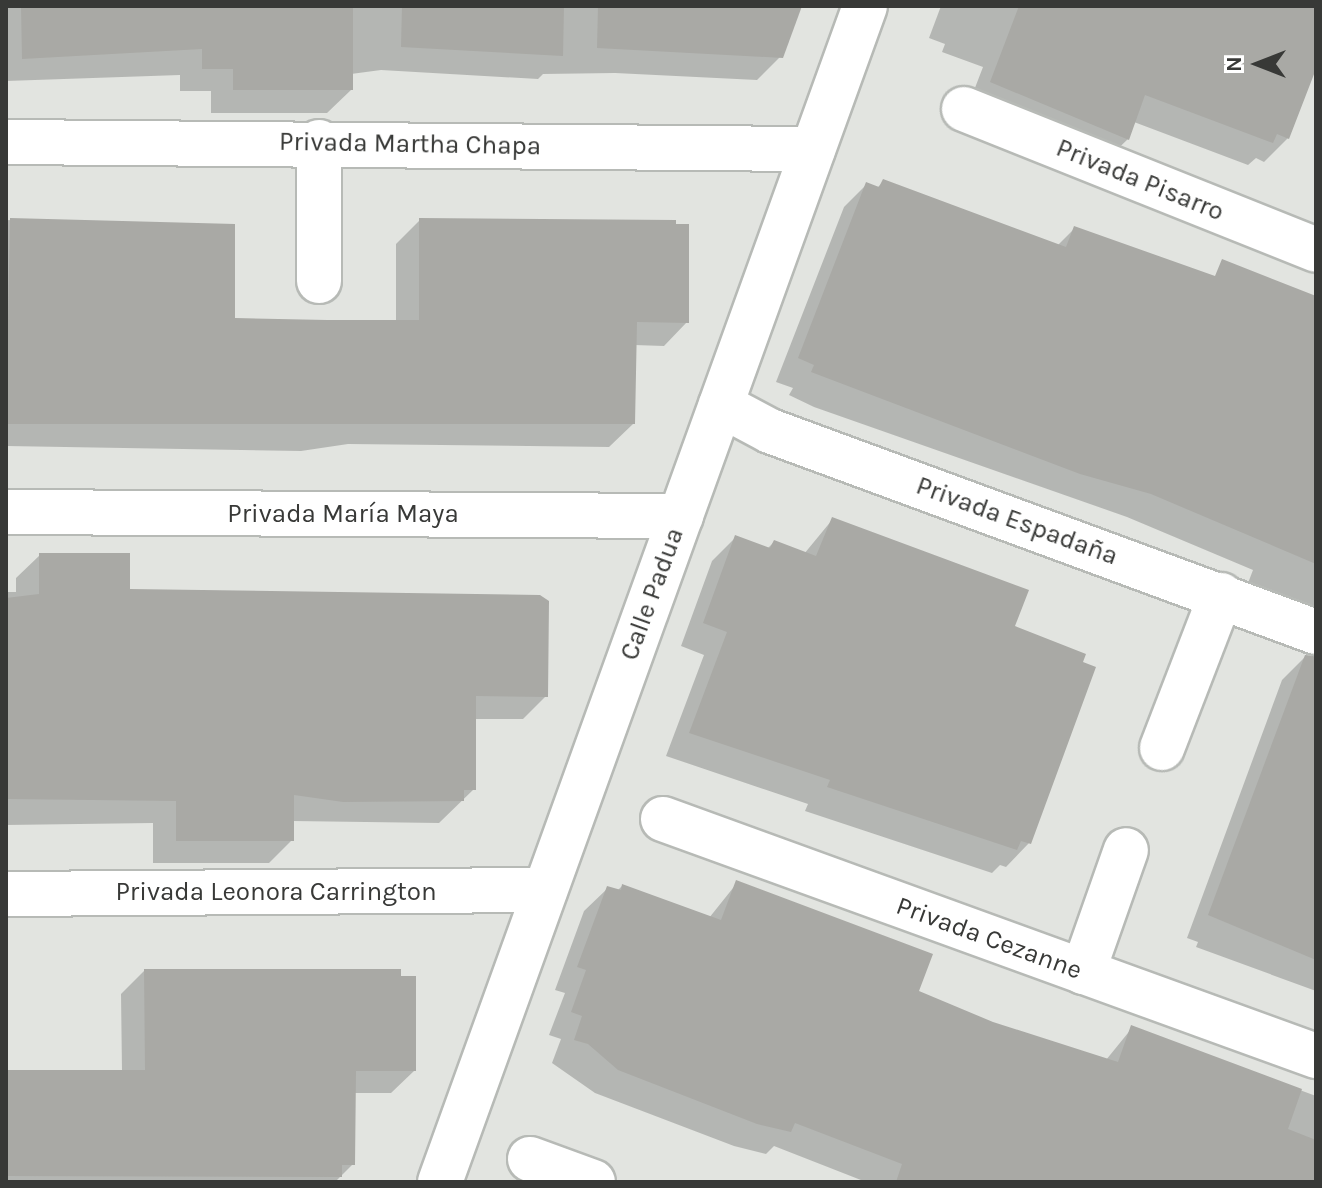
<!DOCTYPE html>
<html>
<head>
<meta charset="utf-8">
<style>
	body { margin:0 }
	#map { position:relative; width:1322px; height:1188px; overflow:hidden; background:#e2e4e0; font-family:Karla,sans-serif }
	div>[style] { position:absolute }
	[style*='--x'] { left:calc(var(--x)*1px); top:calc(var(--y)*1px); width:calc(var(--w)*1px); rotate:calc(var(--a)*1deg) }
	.shadow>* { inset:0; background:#0003 }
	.building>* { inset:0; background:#a9a9a5 }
	.roads { filter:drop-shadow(2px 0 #b7bab6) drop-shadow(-2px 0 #b7bab6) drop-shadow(0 2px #b7bab6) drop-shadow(0 -2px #b7bab6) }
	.minor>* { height:44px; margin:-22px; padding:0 22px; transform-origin:22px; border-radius:22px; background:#fff }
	span { translate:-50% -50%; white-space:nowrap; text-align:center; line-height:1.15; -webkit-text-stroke:7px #fff; paint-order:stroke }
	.street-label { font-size:26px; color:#383937 }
	.frame { position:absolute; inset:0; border:8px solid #383937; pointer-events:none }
	.north { position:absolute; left:1218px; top:24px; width:80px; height:80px; -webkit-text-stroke:6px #fff; paint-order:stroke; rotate:270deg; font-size:22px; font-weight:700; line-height:32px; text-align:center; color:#383937 }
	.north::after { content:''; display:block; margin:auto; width:28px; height:36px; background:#383937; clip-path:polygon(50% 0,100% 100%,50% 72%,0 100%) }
</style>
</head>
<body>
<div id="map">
	<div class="shadow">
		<i style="clip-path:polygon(6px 6px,800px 6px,781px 56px,757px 80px,615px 73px,543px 74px,538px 79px,381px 70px,351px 74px,351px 90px,327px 113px,211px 113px,211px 91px,180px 91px,180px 75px,6px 81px)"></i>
		<i style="clip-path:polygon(941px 6px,1316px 6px,1316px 62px,1288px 138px,1264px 162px,1256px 158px,1248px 165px,1134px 122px,1128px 139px,1104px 162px,968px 106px,983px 67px,942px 52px,945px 44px,929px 38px)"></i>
		<i style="clip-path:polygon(883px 182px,1057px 246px,1075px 228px,1316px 340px,1316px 991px,1196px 947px,1198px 942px,1187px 938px,1282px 680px,1305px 657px,1315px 658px,1312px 639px,1240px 604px,1253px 570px,1127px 517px,814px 407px,789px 395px,793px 388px,776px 382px,844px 207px,867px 184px,877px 188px)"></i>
		<i style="clip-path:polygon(6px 220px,233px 226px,233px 320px,396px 322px,396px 244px,420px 220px,687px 322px,664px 346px,634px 345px,633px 424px,609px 447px,348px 444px,301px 451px,6px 446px)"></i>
		<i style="clip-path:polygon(832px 520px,1013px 628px,1029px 843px,1006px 867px,1000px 865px,992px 873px,805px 811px,808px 804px,666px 756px,704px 655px,681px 646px,712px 561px,736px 537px,767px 549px,774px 542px,804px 554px)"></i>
		<i style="clip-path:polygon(40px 555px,128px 590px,546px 696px,523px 719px,474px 719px,474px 789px,439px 823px,292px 821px,292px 840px,269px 863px,153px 863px,153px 823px,6px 825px,6px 592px,16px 592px,16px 578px)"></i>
		<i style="clip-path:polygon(737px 883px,916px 992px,992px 1024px,1106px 1060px,1132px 1028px,1316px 1096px,1316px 1182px,866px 1182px,774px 1146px,766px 1154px,734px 1146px,595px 1093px,552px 1063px,561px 1039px,549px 1035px,565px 993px,555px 990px,584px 911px,608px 888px,617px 891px,622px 886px,709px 918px)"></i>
		<i style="clip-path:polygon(144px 971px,414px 1071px,391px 1093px,354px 1093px,353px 1164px,335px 1182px,6px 1182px,6px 1072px,122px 1072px,121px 994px)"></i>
	</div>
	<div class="building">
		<i style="clip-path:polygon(21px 6px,353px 6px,353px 90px,233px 90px,233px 69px,202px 69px,202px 49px,22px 59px)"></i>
		<i style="clip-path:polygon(402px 6px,564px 6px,563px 56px,401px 47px)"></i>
		<i style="clip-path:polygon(598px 6px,802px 6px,783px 58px,597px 48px)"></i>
		<i style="clip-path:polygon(1019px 6px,1316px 6px,1316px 69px,1289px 139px,1277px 134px,1273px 143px,1145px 95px,1129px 140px,990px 82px)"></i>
		<i style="clip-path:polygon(883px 179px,1066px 247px,1074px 226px,1215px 276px,1222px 259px,1316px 296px,1316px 564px,1151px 494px,1080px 474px,811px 372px,814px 365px,798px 358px,866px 182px,879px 187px)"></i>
		<i style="clip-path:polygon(10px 218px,235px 224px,235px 318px,327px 320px,419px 320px,419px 218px,676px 220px,676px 224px,689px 224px,689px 323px,637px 322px,635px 424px,6px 424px)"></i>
		<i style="clip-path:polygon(832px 517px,1029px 590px,1015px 626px,1086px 654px,1083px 662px,1096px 667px,1031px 844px,1021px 841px,1017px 850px,827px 787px,830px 780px,689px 733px,727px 632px,703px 623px,735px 535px,770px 548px,774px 540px,816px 556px)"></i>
		<i style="clip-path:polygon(39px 553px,130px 553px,130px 589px,540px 595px,549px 601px,548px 697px,476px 696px,476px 790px,464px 790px,464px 801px,343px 802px,294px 795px,294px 841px,176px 841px,176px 801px,8px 799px,6px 598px,39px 594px)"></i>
		<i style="clip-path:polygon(1305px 655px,1316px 656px,1316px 960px,1208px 915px)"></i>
		<i style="clip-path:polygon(736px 880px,933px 954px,919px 991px,993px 1022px,1118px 1062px,1131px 1025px,1302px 1089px,1288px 1129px,1316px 1140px,1316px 1182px,896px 1182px,902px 1164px,795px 1123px,791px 1132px,757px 1124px,618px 1070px,588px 1044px,574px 1040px,582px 1016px,571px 1012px,586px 970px,577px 967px,607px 886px,621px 890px,622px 884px,721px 920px)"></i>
		<i style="clip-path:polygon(144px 969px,401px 969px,401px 976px,416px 976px,416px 1071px,356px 1071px,355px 1165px,342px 1165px,342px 1177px,6px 1176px,6px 1070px,145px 1070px)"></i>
	</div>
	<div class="roads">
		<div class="minor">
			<i style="--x:964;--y:109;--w:379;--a:21.8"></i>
			<i style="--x:6;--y:142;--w:807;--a:0.5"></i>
			<i style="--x:319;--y:142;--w:139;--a:90"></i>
			<i style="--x:721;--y:405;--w:55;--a:28"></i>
			<i style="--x:770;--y:431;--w:582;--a:20.21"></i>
			<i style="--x:6;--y:512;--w:675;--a:0.34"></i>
			<i style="--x:1162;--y:748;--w:164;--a:-68.9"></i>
			<i style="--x:663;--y:819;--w:695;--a:19.95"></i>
			<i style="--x:6;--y:894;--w:539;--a:-0.43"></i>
			<i style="--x:1083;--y:972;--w:129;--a:-70.6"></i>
			<i style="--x:530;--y:1159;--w:67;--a:20.1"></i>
			<i style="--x:440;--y:1182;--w:1250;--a:-70.13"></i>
		</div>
	</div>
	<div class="street-label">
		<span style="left:410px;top:144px;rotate:1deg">Privada Martha Chapa</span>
		<span style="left:1140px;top:180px;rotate:22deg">Privada Pisarro</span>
		<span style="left:343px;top:514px">Privada María Maya</span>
		<span style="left:1017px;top:521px;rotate:20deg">Privada Espadaña</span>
		<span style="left:652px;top:594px;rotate:-70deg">Calle Padua</span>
		<span style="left:276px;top:892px">Privada Leonora Carrington</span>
		<span style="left:989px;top:938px;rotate:20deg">Privada Cezanne</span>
	</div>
	<div class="frame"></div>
	<div class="north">N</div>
</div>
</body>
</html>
